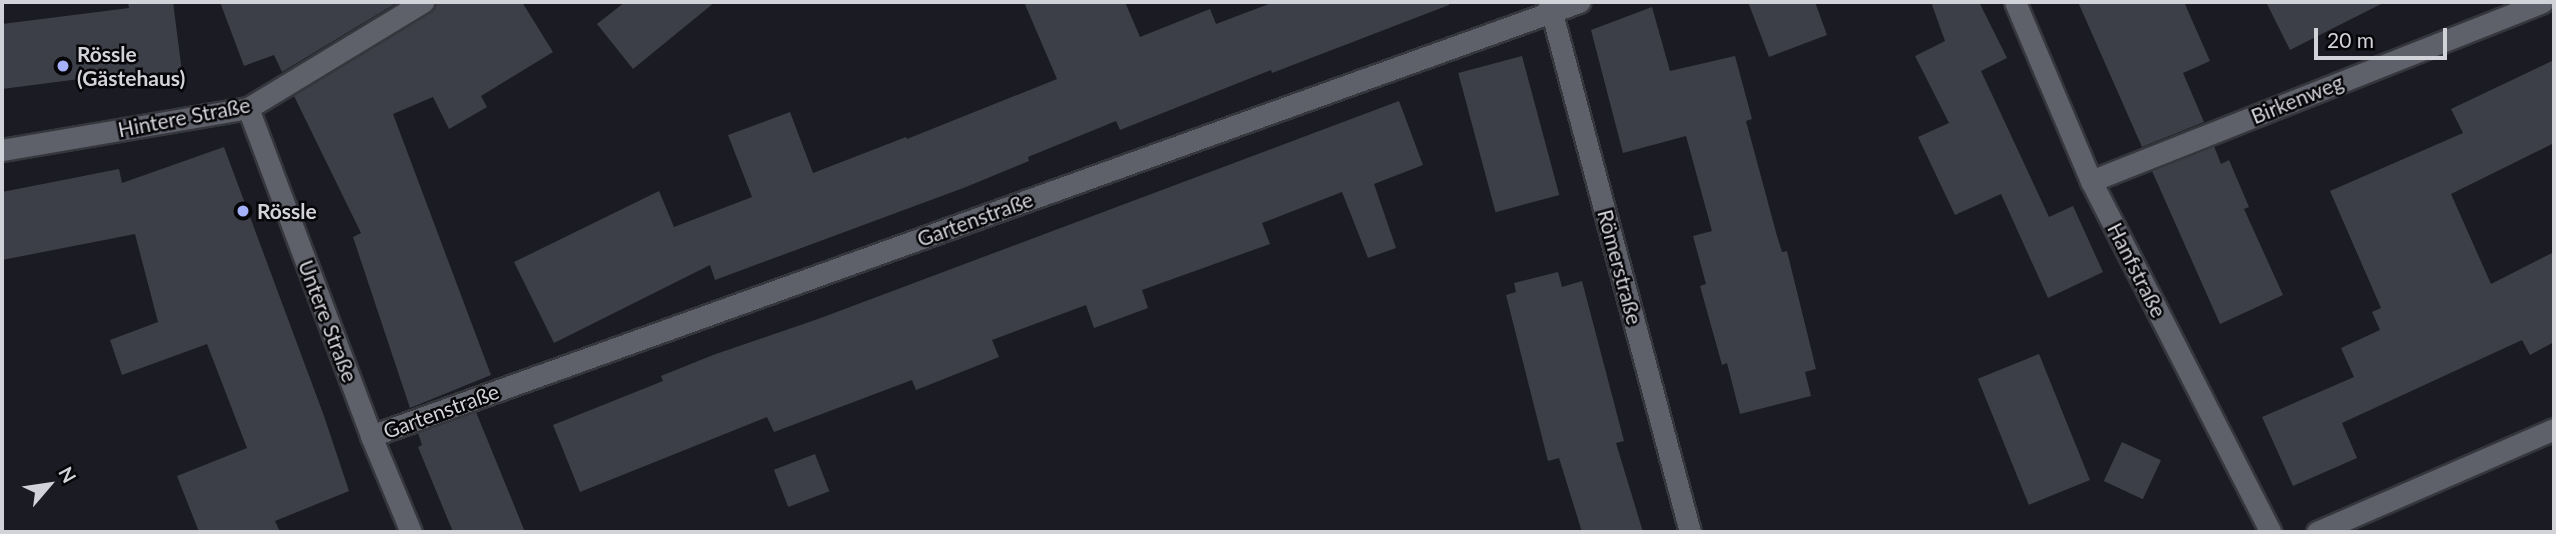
<!DOCTYPE html>
<html>
<head>
<meta charset="utf-8">
<style>
	body { margin:0 }
	#map { position:relative; width:2556px; height:534px; overflow:hidden; background:#1a1b23; font-family:Lato,sans-serif }
	div>[style] { position:absolute }
	[style*='--x'] { left:calc(var(--x)*1px); top:calc(var(--y)*1px); width:calc(var(--w)*1px); rotate:calc(var(--a)*1deg) }
	.building>* { inset:0; background:#3d3f48; transform-origin:0 0 }
	.roads { filter:drop-shadow(2px 0 #36373d) drop-shadow(-2px 0 #36373d) drop-shadow(0 2px #36373d) drop-shadow(0 -2px #36373d) }
	.minor>* { height:21px; margin:-10.5px; padding:0 10.5px; transform-origin:10.5px; border-radius:10.5px; background:#5e606a }
	.dots>* { width:19px; height:19px; translate:-50% -50%; box-sizing:border-box; border:4px solid #060609; border-radius:50% }
	span { translate:-50% -50%; white-space:nowrap; text-align:center; line-height:1.15; -webkit-text-stroke:5px #060609; paint-order:stroke }
	.poi-label { font-size:21px; color:#d2d3d9; font-weight:700 }
	.left { translate:0 -50%; text-align:left }
	.street-label { font-size:21px; color:#d2d3d9 }
	.frame { position:absolute; inset:0; border:4px solid #d2d3d9; pointer-events:none }
	.north { position:absolute; left:14px; top:450px; width:70px; height:70px; -webkit-text-stroke:5px #060609; paint-order:stroke; rotate:61deg; font-size:19px; font-weight:700; line-height:28px; text-align:center; color:#d2d3d9 }
	.north::after { content:''; display:block; margin:auto; width:24px; height:32px; background:#d2d3d9; clip-path:polygon(50% 0,100% 100%,50% 72%,0 100%) }
	.scale { position:absolute; left:2314px; top:28px; width:133px; height:32px; box-sizing:border-box; border:4px solid #d2d3d9; border-top:0; padding-left:9px; font-size:21px; line-height:24px; white-space:nowrap; color:#d2d3d9; -webkit-text-stroke:5px #060609; paint-order:stroke }
</style>
</head>
<body>
<div id="map">
	<div class="building">
		<i style="clip-path:polygon(128px 2px,173px 2px,182px 72px,135px 78px,134px 72px,2px 89px,2px 24px,129px 8px)"></i>
		<i style="clip-path:polygon(220px 2px,398px 2px,282px 72px,274px 55px,244px 66px)"></i>
		<i style="clip-path:polygon(436px 2px,522px 2px,553px 52px,481px 96px,487px 107px,449px 129px,433px 97px,393px 114px,491px 375px,410px 408px,353px 237px,361px 233px,294px 96px,430px 13px)"></i>
		<i style="clip-path:polygon(625px 2px,715px 2px,633px 69px,597px 24px)"></i>
		<i style="clip-path:polygon(1024px 2px,1125px 2px,1140px 37px,1210px 9px,1216px 24px,1274px 2px,1449px 2px,1449px 5px,1272px 73px,1271px 70px,1120px 130px,1116px 121px,1028px 157px,1029px 161px,966px 187px,715px 280px,710px 265px,554px 343px,514px 262px,659px 191px,674px 227px,752px 197px,728px 135px,790px 112px,813px 173px,906px 137px,907px 139px,1057px 79px)"></i>
		<i style="clip-path:polygon(1748px 2px,1815px 2px,1827px 35px,1769px 57px)"></i>
		<i style="clip-path:polygon(1931px 2px,1979px 2px,2007px 58px,1981px 71px,2049px 217px,2073px 206px,2103px 272px,2048px 298px,2001px 194px,1955px 215px,1918px 137px,1949px 123px,1915px 56px,1945px 41px)"></i>
		<i style="clip-path:polygon(2078px 2px,2184px 2px,2210px 61px,2183px 73px,2204px 122px,2142px 147px)"></i>
		<i style="clip-path:polygon(2266px 2px,2385px 2px,2290px 50px)"></i>
		<i style="clip-path:polygon(1652px 7px,1670px 71px,1735px 56px,1752px 119px,1746px 121px,1777px 236px,1782px 252px,1787px 251px,1816px 369px,1805px 372px,1811px 396px,1740px 414px,1727px 363px,1722px 365px,1700px 286px,1706px 284px,1693px 236px,1712px 231px,1686px 136px,1623px 153px,1591px 30px)"></i>
		<i style="left:1522px;top:56px;width:144px;height:66px;rotate:75deg"></i>
		<i style="clip-path:polygon(2554px 60px,2554px 143px,2451px 194px,2491px 284px,2554px 252px,2554px 342px,2530px 355px,2522px 340px,2342px 423px,2357px 458px,2293px 486px,2262px 417px,2354px 377px,2341px 348px,2380px 330px,2372px 312px,2381px 308px,2330px 191px,2463px 133px,2451px 109px)"></i>
		<i style="clip-path:polygon(1399px 101px,1423px 165px,1374px 184px,1396px 248px,1368px 258px,1342px 192px,1262px 223px,1270px 244px,1142px 290px,1148px 308px,1094px 328px,1086px 305px,992px 340px,999px 357px,916px 390px,912px 380px,774px 432px,767px 417px,580px 492px,553px 425px,663px 381px,661px 376px,713px 355px,818px 319px)"></i>
		<i style="clip-path:polygon(2214px 146px,2221px 164px,2229px 160px,2249px 207px,2244px 209px,2283px 295px,2220px 324px,2152px 171px)"></i>
		<i style="clip-path:polygon(224px 147px,324px 416px,349px 491px,275px 521px,280px 532px,199px 532px,177px 476px,247px 448px,207px 344px,122px 375px,110px 340px,158px 322px,135px 234px,2px 260px,2px 192px,119px 169px,122px 183px)"></i>
		<i style="clip-path:polygon(1558px 272px,1562px 287px,1582px 281px,1624px 441px,1616px 443px,1643px 532px,1582px 532px,1559px 458px,1548px 461px,1506px 295px,1516px 292px,1514px 283px)"></i>
		<i style="left:2039px;top:354px;width:136px;height:66px;rotate:68deg"></i>
		<i style="clip-path:polygon(476px 412px,525px 532px,453px 532px,418px 447px,422px 445px,418px 433px)"></i>
		<i style="left:2122px;top:442px;width:43px;height:43px;rotate:25deg"></i>
		<i style="left:815px;top:454px;width:40px;height:44px;rotate:69deg"></i>
	</div>
	<div class="roads">
		<div class="minor">
			<i style="--x:1549;--y:2;--w:548;--a:75.1"></i>
			<i style="--x:2015;--y:2;--w:194;--a:67"></i>
			<i style="--x:2091;--y:181;--w:394;--a:62.9"></i>
			<i style="--x:248;--y:108;--w:350;--a:69.4"></i>
			<i style="--x:371;--y:436;--w:104;--a:67.4"></i>
			<i style="--x:2;--y:150;--w:250;--a:-9.7"></i>
			<i style="--x:248;--y:108;--w:205;--a:-31.2"></i>
			<i style="--x:2091;--y:181;--w:485;--a:-21.6"></i>
			<i style="--x:371;--y:436;--w:1284;--a:-19.76"></i>
			<i style="--x:2317;--y:532;--w:258;--a:-23.5"></i>
		</div>
	</div>
	<div class="dots">
		<i style="left:63px;top:66px;background:#a6b1fc"></i>
		<i style="left:243px;top:211px;background:#a6b1fc"></i>
	</div>
	<div class="poi-label">
		<span class="left" style="left:77px;top:66px">Rössle<br>(Gästehaus)</span>
		<span class="left" style="left:257px;top:211px">Rössle</span>
	</div>
	<div class="street-label">
		<span style="left:2297px;top:99px;rotate:-22deg">Birkenweg</span>
		<span style="left:184px;top:117px;rotate:-11deg">Hintere Straße</span>
		<span style="left:975px;top:219px;rotate:-20deg">Gartenstraße</span>
		<span style="left:1620px;top:267px;rotate:75deg">Römerstraße</span>
		<span style="left:2137px;top:270px;rotate:63deg">Hanfstraße</span>
		<span style="left:328px;top:321px;rotate:69deg">Untere Straße</span>
		<span style="left:441px;top:411px;rotate:-20deg">Gartenstraße</span>
	</div>
	<div class="frame"></div>
	<div class="north">N</div>
	<div class="scale">20 m</div>
</div>
</body>
</html>
